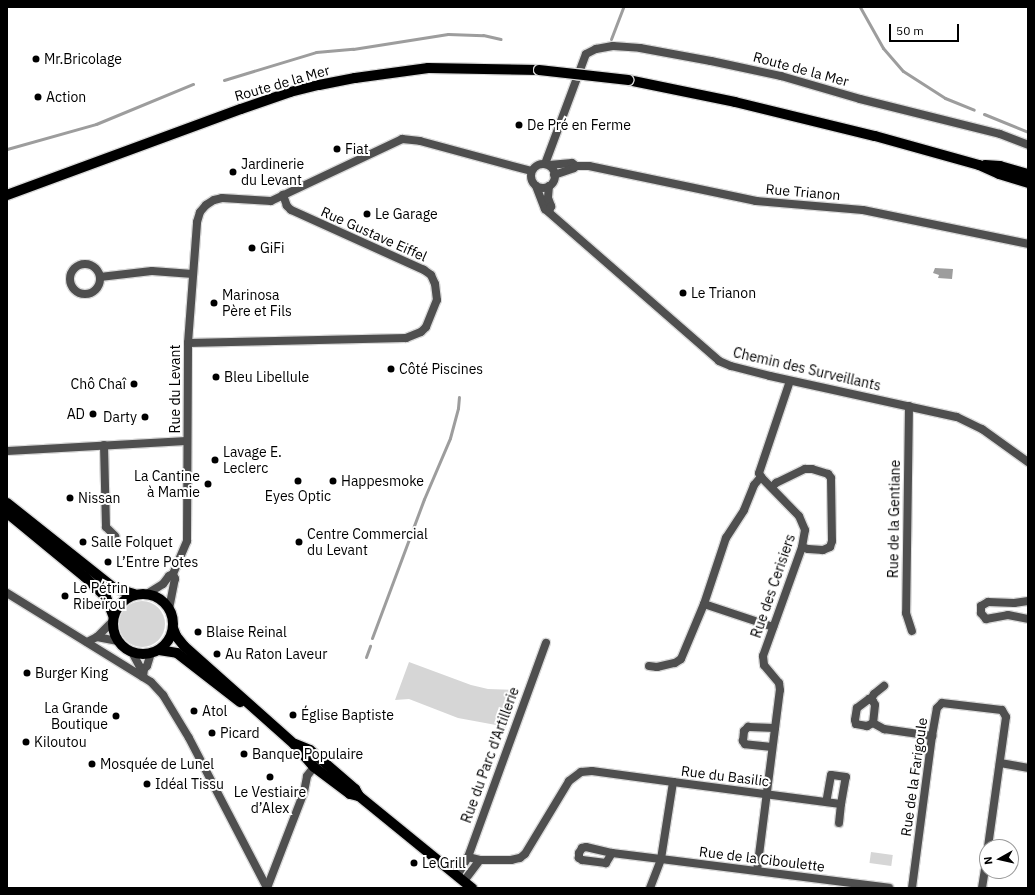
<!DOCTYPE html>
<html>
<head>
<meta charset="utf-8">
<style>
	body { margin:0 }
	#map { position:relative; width:1035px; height:895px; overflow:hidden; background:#fff; font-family:"IBM Plex Sans",sans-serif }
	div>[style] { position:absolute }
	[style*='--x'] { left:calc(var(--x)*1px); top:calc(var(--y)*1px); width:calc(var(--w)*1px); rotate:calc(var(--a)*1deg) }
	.green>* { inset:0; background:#d6d6d6; transform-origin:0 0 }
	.round { border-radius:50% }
	.water>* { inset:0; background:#9d9d9d }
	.stream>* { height:3px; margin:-1.5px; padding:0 1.5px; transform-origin:1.5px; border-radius:1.5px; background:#9d9d9d }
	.roads { filter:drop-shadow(1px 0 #dbdbdb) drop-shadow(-1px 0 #dbdbdb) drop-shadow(0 1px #dbdbdb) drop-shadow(0 -1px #dbdbdb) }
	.street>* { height:8px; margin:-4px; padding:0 4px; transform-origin:4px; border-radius:4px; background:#4f4f4f }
	.street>.ring { margin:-4px; padding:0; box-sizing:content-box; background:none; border:8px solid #4f4f4f; border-radius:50% }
	.primary>* { height:10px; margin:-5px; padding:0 5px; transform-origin:5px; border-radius:5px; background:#000 }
	.primary>.ring { margin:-5px; padding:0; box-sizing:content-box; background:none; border:10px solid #000; border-radius:50% }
	.bridges { filter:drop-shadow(1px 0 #dbdbdb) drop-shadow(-1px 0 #dbdbdb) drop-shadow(0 1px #dbdbdb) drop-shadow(0 -1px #dbdbdb) }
	.primary-bridge>* { height:10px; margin:-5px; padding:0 5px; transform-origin:5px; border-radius:5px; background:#000 }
	.dots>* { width:11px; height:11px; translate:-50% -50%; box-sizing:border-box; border:2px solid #fff; border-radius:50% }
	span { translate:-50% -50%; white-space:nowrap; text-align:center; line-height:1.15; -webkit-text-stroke:4px #fff; paint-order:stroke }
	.poi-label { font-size:14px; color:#000 }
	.left { translate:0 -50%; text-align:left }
	.right { translate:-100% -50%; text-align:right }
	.street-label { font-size:14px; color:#000 }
	.frame { position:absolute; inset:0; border:8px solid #000; pointer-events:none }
	.north { position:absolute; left:979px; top:839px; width:40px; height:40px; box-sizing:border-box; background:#fff; border:1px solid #999; border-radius:50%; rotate:262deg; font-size:11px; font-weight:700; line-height:16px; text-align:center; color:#000 }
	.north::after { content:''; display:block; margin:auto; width:14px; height:18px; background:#000; clip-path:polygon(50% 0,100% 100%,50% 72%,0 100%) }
	.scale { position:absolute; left:889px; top:24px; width:70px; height:18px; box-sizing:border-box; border:2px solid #000; border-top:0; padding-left:5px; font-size:12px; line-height:14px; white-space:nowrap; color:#000; -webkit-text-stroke:3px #fff; paint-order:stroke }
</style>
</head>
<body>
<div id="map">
	<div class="green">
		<i class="round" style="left:119px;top:601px;width:46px;height:46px"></i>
		<i style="clip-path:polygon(409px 662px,471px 685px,488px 689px,519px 690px,504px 733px,496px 725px,458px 718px,409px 699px,395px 700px)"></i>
		<i style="left:871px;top:852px;width:22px;height:11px;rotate:8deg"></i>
	</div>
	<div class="water">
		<i style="clip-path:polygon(935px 268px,953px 269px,952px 279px,938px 278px,939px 275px,933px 273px)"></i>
	</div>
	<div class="stream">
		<i style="--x:860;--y:7;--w:47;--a:60.7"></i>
		<i style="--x:883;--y:48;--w:30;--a:49"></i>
		<i style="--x:903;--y:71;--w:50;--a:32.7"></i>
		<i style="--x:945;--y:98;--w:31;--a:22"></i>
		<i style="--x:611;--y:39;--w:34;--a:-69"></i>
		<i style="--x:224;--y:80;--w:96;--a:-16.9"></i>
		<i style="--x:316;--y:52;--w:37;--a:-5"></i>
		<i style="--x:353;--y:49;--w:96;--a:-9"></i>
		<i style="--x:448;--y:34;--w:35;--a:2"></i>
		<i style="--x:483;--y:35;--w:18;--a:13"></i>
		<i style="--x:984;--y:114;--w:48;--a:22.2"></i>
		<i style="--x:7;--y:149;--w:92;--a:-15.7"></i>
		<i style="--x:96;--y:124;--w:105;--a:-22.4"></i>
		<i style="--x:372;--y:638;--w:148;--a:-69.5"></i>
		<i style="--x:424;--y:499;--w:66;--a:-66.9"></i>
		<i style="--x:450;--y:438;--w:31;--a:-75"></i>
		<i style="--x:458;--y:408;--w:11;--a:-85"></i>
		<i style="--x:366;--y:657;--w:12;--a:-70"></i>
	</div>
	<div class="roads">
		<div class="street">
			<i style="--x:545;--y:164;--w:117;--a:-69.6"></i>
			<i style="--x:586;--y:54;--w:11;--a:-27"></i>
			<i style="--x:596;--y:49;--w:17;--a:-10"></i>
			<i style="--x:613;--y:46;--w:27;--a:4"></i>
			<i style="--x:640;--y:48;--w:72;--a:10.4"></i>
			<i style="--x:711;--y:61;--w:72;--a:12.1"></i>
			<i style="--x:781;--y:76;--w:82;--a:16.2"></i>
			<i style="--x:860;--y:99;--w:144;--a:14"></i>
			<i style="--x:1000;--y:134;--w:30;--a:21"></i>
			<i class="ring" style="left:531px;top:164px;width:16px;height:16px"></i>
			<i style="--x:549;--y:165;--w:23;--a:-5"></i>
			<i style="--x:572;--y:163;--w:5;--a:37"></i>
			<i style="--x:576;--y:166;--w:13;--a:0"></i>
			<i style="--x:589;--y:166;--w:171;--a:11.8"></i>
			<i style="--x:756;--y:201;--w:107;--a:4.8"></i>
			<i style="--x:863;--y:210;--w:168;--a:11.6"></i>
			<i style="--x:554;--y:175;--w:21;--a:-19"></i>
			<i style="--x:574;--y:168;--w:3;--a:-45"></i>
			<i style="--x:536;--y:186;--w:25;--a:69"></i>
			<i style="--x:545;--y:209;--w:231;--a:41.1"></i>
			<i style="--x:719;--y:361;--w:13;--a:23"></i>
			<i style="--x:731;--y:366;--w:40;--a:14.4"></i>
			<i style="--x:770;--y:376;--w:191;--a:12.4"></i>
			<i style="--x:957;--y:417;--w:28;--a:26"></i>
			<i style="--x:982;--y:429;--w:57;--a:35.7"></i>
			<i style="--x:549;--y:186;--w:12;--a:95"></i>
			<i style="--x:548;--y:198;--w:9;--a:69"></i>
			<i style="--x:551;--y:206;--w:6;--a:108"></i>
			<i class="ring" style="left:70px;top:264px;width:22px;height:22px"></i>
			<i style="--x:100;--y:277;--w:52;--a:-6.6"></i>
			<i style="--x:152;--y:271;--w:41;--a:4.2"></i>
			<i style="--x:188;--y:343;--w:218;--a:-1.3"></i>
			<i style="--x:406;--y:338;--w:16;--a:-22"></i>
			<i style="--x:421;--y:332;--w:7;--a:-45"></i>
			<i style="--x:426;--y:327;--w:29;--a:-68"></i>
			<i style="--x:437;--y:300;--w:16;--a:-97"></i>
			<i style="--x:435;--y:284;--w:10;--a:-114"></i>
			<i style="--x:431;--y:275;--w:9;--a:-144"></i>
			<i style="--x:424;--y:270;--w:146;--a:-155.7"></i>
			<i style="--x:291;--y:210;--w:6;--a:-135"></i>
			<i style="--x:287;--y:206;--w:12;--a:-110"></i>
			<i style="--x:909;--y:406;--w:207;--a:90.8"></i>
			<i style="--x:906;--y:613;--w:19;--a:72"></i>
			<i style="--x:104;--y:445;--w:82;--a:88.6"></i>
			<i style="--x:106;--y:527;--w:13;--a:45"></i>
			<i style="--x:7;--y:451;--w:180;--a:-3.2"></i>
			<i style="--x:772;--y:487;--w:6;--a:-45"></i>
			<i style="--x:776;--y:483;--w:32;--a:-26"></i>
			<i style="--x:805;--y:469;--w:7;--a:0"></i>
			<i style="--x:812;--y:469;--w:17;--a:17"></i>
			<i style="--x:828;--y:474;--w:5;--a:53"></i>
			<i style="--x:831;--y:478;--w:63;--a:89.1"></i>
			<i style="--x:832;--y:541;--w:6;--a:108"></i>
			<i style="--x:830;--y:547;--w:8;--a:157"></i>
			<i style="--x:823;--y:550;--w:15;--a:-176"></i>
			<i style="--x:808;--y:549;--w:6;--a:-162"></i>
			<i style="--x:7;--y:593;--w:169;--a:31.7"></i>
			<i style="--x:151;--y:682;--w:18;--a:47"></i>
			<i style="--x:163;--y:695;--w:50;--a:58.8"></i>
			<i style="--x:189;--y:738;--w:169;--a:62.5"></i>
			<i style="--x:147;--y:594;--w:19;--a:-32"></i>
			<i style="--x:163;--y:584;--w:10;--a:-53"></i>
			<i style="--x:169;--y:576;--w:4;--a:-27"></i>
			<i style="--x:173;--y:574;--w:36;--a:-67"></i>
			<i style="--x:187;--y:541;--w:198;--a:-89.7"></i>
			<i style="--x:188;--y:343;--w:121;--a:-85.7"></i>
			<i style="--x:197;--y:222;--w:10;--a:-73"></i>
			<i style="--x:200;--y:212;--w:9;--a:-49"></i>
			<i style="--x:206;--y:205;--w:9;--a:-32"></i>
			<i style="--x:214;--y:200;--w:8;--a:-14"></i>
			<i style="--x:222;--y:198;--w:49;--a:3.5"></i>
			<i style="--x:271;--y:201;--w:145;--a:-25.3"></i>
			<i style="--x:402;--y:139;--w:18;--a:6"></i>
			<i style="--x:420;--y:141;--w:115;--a:15.1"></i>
			<i style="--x:1028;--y:601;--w:14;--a:172"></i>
			<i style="--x:1014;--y:603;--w:26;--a:-178"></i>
			<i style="--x:988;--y:602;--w:8;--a:150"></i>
			<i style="--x:981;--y:606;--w:7;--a:90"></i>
			<i style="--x:981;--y:613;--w:8;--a:50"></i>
			<i style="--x:986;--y:619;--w:22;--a:-10"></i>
			<i style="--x:1008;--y:615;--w:20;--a:11"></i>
			<i style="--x:704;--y:604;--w:73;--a:18.4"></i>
			<i style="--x:169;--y:609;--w:31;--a:-79"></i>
			<i style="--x:175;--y:579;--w:5;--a:-112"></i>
			<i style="--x:97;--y:637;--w:20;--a:11"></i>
			<i style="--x:87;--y:642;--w:11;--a:-27"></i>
			<i style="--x:97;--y:637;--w:21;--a:-45"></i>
			<i style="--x:132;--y:652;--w:17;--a:62"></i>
			<i style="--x:140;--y:667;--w:4;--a:27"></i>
			<i style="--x:649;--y:666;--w:8;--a:7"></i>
			<i style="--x:657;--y:667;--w:18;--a:-13"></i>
			<i style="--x:675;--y:663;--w:7;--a:-34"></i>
			<i style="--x:681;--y:659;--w:60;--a:-67.3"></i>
			<i style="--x:704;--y:604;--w:70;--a:-71.6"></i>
			<i style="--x:726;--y:538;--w:33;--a:-57"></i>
			<i style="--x:744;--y:510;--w:27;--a:-68"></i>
			<i style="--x:754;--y:485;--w:11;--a:-49"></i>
			<i style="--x:143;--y:677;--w:8;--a:-83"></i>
			<i style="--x:144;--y:669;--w:4;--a:-45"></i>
			<i style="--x:147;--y:666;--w:14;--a:-73"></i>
			<i style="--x:869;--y:699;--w:4;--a:27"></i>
			<i style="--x:873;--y:701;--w:4;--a:63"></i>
			<i style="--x:875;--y:705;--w:18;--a:96"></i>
			<i style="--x:873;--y:723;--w:7;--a:153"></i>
			<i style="--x:867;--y:726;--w:11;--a:-170"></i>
			<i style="--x:856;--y:724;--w:4;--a:-104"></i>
			<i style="--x:855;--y:720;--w:12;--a:-81"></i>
			<i style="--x:857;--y:708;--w:15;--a:-37"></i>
			<i style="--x:871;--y:699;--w:6;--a:-59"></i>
			<i style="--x:874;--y:694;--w:13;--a:-39"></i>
			<i style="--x:873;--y:723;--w:13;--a:29"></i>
			<i style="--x:884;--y:729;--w:49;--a:8.3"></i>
			<i style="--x:772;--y:747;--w:27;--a:-174"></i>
			<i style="--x:745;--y:744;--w:4;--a:-124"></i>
			<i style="--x:743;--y:741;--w:10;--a:-84"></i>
			<i style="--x:744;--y:731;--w:6;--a:-45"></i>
			<i style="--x:748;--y:727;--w:27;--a:2"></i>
			<i style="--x:1000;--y:763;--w:28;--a:10"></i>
			<i style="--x:839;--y:823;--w:19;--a:-84"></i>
			<i style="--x:612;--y:853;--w:12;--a:121"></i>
			<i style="--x:606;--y:863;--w:24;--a:-173"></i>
			<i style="--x:582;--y:860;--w:4;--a:-146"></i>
			<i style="--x:579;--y:858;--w:5;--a:-90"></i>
			<i style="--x:579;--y:853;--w:6;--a:-59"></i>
			<i style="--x:582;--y:848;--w:4;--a:-14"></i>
			<i style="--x:586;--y:847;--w:27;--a:13"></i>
			<i style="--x:612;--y:853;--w:49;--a:7"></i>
			<i style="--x:661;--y:859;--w:78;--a:-81.1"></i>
			<i style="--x:673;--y:782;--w:169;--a:7.5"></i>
			<i style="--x:841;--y:804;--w:27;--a:-80"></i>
			<i style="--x:846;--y:777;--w:15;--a:-172"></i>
			<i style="--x:831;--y:775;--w:27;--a:100"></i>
			<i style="--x:468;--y:857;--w:12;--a:14"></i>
			<i style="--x:480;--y:860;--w:31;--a:0"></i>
			<i style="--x:511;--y:860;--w:9;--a:-13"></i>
			<i style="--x:520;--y:858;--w:6;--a:-39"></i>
			<i style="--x:525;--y:854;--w:85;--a:-58.9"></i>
			<i style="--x:569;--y:781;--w:15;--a:-37"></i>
			<i style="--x:581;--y:772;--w:11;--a:-5"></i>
			<i style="--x:592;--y:771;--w:82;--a:7.7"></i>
			<i style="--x:757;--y:871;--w:182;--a:-82.8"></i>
			<i style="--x:780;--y:690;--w:7;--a:-98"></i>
			<i style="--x:779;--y:683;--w:23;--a:-130"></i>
			<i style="--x:764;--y:665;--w:9;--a:-96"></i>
			<i style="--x:763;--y:656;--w:116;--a:-70.3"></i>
			<i style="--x:802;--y:547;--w:17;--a:-80"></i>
			<i style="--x:805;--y:530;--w:15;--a:-113"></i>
			<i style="--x:799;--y:516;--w:54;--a:-134.3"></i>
			<i style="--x:761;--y:477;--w:4;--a:-117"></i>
			<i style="--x:759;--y:473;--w:97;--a:-71.4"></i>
			<i style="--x:457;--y:876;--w:22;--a:-60"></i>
			<i style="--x:468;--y:857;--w:228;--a:-70"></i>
			<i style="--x:464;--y:881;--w:26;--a:-53"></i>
			<i style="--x:267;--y:888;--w:103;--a:-68.9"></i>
			<i style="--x:304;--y:792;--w:16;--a:-79"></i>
			<i style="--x:307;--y:776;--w:11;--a:-52"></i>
			<i style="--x:650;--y:888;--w:31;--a:-69"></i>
			<i style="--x:661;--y:859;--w:230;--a:7.2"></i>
			<i style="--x:912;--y:888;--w:153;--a:-82.5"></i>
			<i style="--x:932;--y:736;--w:28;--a:-80"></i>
			<i style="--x:937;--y:708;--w:7;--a:-45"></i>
			<i style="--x:942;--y:703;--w:60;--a:6.7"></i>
			<i style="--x:1002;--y:710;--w:8;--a:60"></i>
			<i style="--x:1006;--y:717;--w:131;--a:97.9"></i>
			<i style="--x:982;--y:888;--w:32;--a:-81"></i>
		</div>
		<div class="primary">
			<i style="--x:628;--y:80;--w:109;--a:11.6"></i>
			<i style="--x:735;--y:102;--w:144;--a:13.7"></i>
			<i style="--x:875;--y:136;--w:108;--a:15.6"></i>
			<i style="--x:979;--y:165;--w:22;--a:24"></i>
			<i style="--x:999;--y:174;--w:30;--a:17"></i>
			<i style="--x:985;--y:165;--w:15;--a:4"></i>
			<i style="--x:1000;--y:166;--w:29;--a:16"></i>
			<i style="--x:7;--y:195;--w:249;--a:-20.2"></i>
			<i style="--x:241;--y:109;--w:52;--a:-19.1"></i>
			<i style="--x:290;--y:92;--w:30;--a:-14"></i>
			<i style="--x:319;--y:85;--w:37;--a:-11"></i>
			<i style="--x:355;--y:78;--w:74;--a:-7.8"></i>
			<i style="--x:428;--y:68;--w:111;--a:1"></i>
			<i style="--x:7;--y:503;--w:137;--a:38.5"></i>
			<i style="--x:114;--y:588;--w:21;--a:17"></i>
			<i style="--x:7;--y:513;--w:101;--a:39.4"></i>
			<i style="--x:85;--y:577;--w:29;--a:44"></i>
			<i style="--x:106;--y:597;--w:19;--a:69"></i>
			<i class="ring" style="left:113px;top:594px;width:50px;height:50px"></i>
			<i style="--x:173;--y:628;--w:9;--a:69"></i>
			<i style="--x:176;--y:636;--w:13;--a:51"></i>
			<i style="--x:184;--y:646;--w:147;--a:41.7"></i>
			<i style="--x:294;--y:744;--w:30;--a:49"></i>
			<i style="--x:314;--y:767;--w:45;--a:36.9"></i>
			<i style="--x:350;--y:794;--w:9;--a:13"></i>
			<i style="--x:159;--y:650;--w:18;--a:9"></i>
			<i style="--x:177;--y:653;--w:80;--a:37.9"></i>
			<i style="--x:295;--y:744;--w:16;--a:22"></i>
			<i style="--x:310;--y:750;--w:60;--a:40.9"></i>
			<i style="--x:355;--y:789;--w:8;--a:60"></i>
			<i style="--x:359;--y:796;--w:146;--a:39.2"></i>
		</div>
	</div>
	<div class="bridges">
		<div class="primary-bridge">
			<i style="--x:539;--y:70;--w:90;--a:6.4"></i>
		</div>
	</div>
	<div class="dots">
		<i style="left:36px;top:59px;background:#000"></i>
		<i style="left:38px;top:97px;background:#000"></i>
		<i style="left:519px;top:125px;background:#000"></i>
		<i style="left:337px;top:149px;background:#000"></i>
		<i style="left:233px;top:172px;background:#000"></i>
		<i style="left:367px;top:214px;background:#000"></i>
		<i style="left:252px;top:248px;background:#000"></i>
		<i style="left:683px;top:293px;background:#000"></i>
		<i style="left:214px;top:303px;background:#000"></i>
		<i style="left:391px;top:369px;background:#000"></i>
		<i style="left:216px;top:377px;background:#000"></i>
		<i style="left:134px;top:384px;background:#000"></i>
		<i style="left:93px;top:414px;background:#000"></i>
		<i style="left:145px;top:417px;background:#000"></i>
		<i style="left:215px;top:460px;background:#000"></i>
		<i style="left:298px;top:481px;background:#000"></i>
		<i style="left:333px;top:481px;background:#000"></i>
		<i style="left:208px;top:484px;background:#000"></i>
		<i style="left:70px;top:498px;background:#000"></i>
		<i style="left:83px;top:542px;background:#000"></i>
		<i style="left:299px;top:542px;background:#000"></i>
		<i style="left:108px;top:562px;background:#000"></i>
		<i style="left:65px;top:596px;background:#000"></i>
		<i style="left:198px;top:632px;background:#000"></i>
		<i style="left:217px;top:654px;background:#000"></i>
		<i style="left:27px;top:673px;background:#000"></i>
		<i style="left:194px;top:711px;background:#000"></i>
		<i style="left:293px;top:715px;background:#000"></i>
		<i style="left:116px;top:716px;background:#000"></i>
		<i style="left:212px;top:733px;background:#000"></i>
		<i style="left:26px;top:742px;background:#000"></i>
		<i style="left:244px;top:754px;background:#000"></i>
		<i style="left:92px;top:764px;background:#000"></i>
		<i style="left:270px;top:777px;background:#000"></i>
		<i style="left:147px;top:784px;background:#000"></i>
		<i style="left:414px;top:863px;background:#000"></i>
	</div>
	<div class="poi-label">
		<span class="left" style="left:44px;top:59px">Mr.Bricolage</span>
		<span class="left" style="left:46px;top:97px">Action</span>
		<span class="left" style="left:527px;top:125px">De Pré en Ferme</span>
		<span class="left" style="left:345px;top:149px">Fiat</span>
		<span class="left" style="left:241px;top:172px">Jardinerie<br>du Levant</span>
		<span class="left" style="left:375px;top:214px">Le Garage</span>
		<span class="left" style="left:260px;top:248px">GiFi</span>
		<span class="left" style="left:691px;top:293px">Le Trianon</span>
		<span class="left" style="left:222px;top:303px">Marinosa<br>Père et Fils</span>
		<span class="left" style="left:399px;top:369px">Côté Piscines</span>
		<span class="left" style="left:224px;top:377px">Bleu Libellule</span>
		<span class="right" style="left:126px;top:384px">Chô Chaî</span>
		<span class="right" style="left:85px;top:414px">AD</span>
		<span class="right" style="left:137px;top:417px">Darty</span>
		<span class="left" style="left:223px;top:460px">Lavage E.<br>Leclerc</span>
		<span class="right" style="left:200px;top:484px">La Cantine<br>à Mamie</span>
		<span class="left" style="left:341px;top:481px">Happesmoke</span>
		<span style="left:298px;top:496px">Eyes Optic</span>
		<span class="left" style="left:78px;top:498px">Nissan</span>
		<span class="left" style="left:307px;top:542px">Centre Commercial<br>du Levant</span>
		<span class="left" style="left:91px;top:542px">Salle Folquet</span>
		<span class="left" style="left:116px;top:562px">L’Entre Potes</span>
		<span class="left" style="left:73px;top:596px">Le Pétrin<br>Ribeïrou</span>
		<span class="left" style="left:206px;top:632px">Blaise Reinal</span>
		<span class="left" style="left:225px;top:654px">Au Raton Laveur</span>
		<span class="left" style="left:35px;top:673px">Burger King</span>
		<span class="right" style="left:108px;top:716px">La Grande<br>Boutique</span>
		<span class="left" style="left:202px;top:711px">Atol</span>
		<span class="left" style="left:301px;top:715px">Église Baptiste</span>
		<span class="left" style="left:220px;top:733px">Picard</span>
		<span class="left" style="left:34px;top:742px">Kiloutou</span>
		<span class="left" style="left:252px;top:754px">Banque Populaire</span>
		<span class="left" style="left:100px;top:764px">Mosquée de Lunel</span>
		<span class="left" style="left:155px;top:784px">Idéal Tissu</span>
		<span style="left:270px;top:800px">Le Vestiaire<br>d’Alex</span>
		<span class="left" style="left:422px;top:863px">Le Grill</span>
	</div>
	<div class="street-label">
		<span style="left:801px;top:69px;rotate:15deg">Route de la Mer</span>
		<span style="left:282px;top:83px;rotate:-16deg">Route de la Mer</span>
		<span style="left:803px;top:192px;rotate:5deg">Rue Trianon</span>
		<span style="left:374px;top:234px;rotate:24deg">Rue Gustave Eiffel</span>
		<span style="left:807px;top:369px;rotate:13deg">Chemin des Surveillants</span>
		<span style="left:175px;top:389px;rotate:-90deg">Rue du Levant</span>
		<span style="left:894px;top:519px;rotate:-89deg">Rue de la Gentiane</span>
		<span style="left:773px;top:586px;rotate:-71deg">Rue des Cerisiers</span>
		<span style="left:490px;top:755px;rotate:-70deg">Rue du Parc d'Artillerie</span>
		<span style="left:725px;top:776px;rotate:7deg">Rue du Basilic</span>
		<span style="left:914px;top:777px;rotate:-82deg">Rue de la Farigoule</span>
		<span style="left:762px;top:859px;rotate:7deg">Rue de la Ciboulette</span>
	</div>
	<div class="frame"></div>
	<div class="north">N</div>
	<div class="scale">50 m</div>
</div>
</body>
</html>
